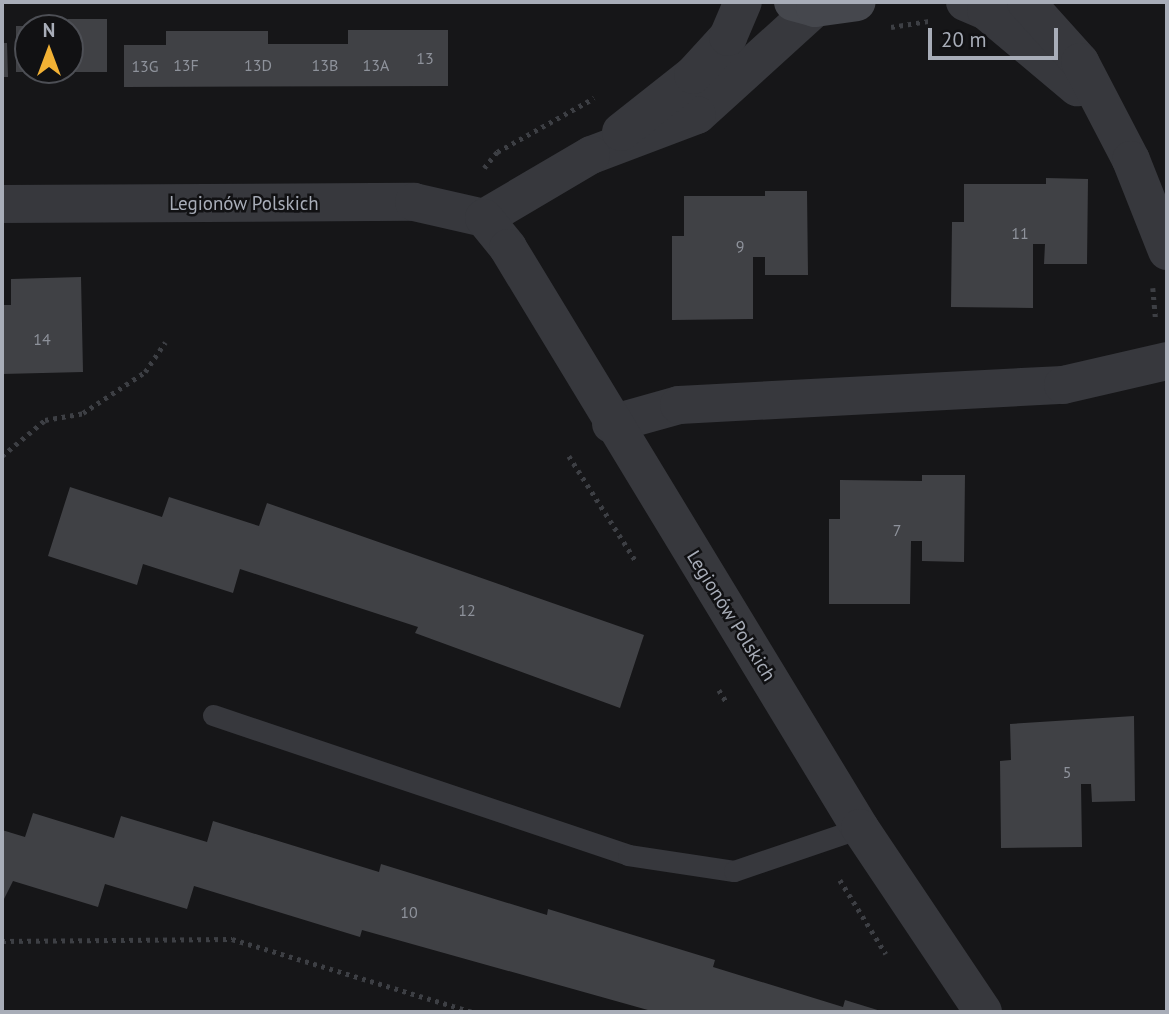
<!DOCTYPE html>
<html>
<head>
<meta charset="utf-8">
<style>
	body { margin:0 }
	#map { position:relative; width:1169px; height:1014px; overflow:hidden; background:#161618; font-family:"PT Sans",sans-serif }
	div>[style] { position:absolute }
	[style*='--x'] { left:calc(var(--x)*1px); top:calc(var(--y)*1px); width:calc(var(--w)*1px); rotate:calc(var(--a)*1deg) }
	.building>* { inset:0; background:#404145; transform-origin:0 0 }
	.path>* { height:4.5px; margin-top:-2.25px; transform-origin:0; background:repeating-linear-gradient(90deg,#3d3f44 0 3.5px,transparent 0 8.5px) }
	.service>* { height:21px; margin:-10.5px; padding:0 10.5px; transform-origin:10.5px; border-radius:10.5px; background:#37383d }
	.minor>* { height:38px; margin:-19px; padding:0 19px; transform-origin:19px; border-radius:19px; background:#37383d }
	.tertiary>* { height:38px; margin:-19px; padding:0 19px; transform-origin:19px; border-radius:19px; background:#37383d }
	.secondary>* { height:38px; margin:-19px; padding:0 19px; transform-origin:19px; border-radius:19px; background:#45474d }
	span { translate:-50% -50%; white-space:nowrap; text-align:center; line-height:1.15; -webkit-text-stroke:5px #111113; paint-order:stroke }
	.number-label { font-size:16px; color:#8e929b }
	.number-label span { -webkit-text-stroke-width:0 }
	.street-label { font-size:19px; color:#a8adb8 }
	.frame { position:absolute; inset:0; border:4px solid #a8adb8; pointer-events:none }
	.north { position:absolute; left:14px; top:14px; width:70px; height:70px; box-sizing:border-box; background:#111113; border:2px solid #4d4f55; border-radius:50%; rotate:0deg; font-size:19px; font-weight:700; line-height:28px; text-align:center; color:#a8adb8 }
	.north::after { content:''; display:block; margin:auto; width:24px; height:32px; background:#f2b134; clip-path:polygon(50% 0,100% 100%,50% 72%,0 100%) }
	.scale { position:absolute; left:928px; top:28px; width:130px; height:32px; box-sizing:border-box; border:4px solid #a8adb8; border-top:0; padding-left:9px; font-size:21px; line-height:24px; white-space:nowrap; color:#a8adb8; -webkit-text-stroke:5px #111113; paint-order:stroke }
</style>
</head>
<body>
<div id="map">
	<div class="building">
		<i style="left:68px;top:19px;width:39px;height:53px"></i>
		<i style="left:16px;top:26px;width:12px;height:46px"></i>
		<i style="clip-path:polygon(348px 30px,448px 30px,448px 86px,124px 87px,124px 45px,166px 45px,166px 31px,268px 31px,268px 44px,348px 44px)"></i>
		<i style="clip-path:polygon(2px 43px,7px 43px,8px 77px,2px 77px)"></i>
		<i style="clip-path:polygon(1046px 178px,1088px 179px,1087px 264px,1044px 264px,1045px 244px,1033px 244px,1033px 308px,951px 307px,952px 222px,964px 222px,964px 184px,1046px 184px)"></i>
		<i style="clip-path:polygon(765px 191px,807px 191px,808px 275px,765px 275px,765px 257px,753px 257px,753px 319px,672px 320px,672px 236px,684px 236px,684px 196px,765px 196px)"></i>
		<i style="clip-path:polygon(81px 277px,83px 372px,2px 374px,2px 305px,11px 305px,11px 279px)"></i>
		<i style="clip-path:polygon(922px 475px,965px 475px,964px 562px,922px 561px,922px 541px,911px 541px,910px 604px,829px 604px,829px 519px,840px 519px,840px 480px,922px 481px)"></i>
		<i style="clip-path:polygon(70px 487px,162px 517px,169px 497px,259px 526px,267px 503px,644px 635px,620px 708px,415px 633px,418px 627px,240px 569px,233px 593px,143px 564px,137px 585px,48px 556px)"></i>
		<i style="clip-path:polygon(1134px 716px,1135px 801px,1092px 802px,1091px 784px,1081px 784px,1082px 847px,1001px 848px,1000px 761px,1011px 760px,1010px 724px)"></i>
		<i style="clip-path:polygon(33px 813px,114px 838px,121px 816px,207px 842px,213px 821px,379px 872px,381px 864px,547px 915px,548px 909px,715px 960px,713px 967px,843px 1007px,845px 1000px,884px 1012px,655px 1012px,362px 930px,360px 937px,194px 886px,187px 909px,105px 884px,98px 907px,13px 881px,2px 903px,2px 830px,25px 837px)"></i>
	</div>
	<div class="path">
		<i style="--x:891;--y:27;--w:39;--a:-9"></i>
		<i style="--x:484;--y:168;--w:21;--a:-51"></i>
		<i style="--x:497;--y:152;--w:111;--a:-29.1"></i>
		<i style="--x:1153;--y:288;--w:33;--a:85"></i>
		<i style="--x:2;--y:456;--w:56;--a:-39.9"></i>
		<i style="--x:45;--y:420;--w:39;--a:-10"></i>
		<i style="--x:83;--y:413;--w:74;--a:-33.5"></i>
		<i style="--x:145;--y:372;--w:36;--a:-56"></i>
		<i style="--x:569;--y:456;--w:125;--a:57.5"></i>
		<i style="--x:719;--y:690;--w:15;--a:58"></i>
		<i style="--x:840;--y:880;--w:87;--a:58.1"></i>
		<i style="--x:2;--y:941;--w:230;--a:-0.5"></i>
		<i style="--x:232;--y:939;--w:251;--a:16.9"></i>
	</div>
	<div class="service">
		<i style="--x:213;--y:715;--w:438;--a:18.6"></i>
		<i style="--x:628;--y:855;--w:107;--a:8.6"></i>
		<i style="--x:734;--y:871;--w:133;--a:-18.8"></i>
	</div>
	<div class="minor">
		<i style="--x:965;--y:2;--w:23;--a:23"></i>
		<i style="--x:986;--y:11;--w:119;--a:39.9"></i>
		<i style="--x:1026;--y:2;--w:81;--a:48"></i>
		<i style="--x:1080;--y:62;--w:110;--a:62.5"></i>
		<i style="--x:1131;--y:160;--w:98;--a:68.4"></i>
		<i style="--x:2;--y:204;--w:412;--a:-0.3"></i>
		<i style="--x:414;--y:202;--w:72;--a:12.9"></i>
		<i style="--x:611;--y:424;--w:71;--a:-15.6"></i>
		<i style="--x:679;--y:405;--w:385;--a:-3"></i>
		<i style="--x:1063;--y:385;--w:107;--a:-13"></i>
	</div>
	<div class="tertiary">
		<i style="--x:815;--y:8;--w:159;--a:137.8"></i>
		<i style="--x:697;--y:115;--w:113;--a:159.3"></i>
		<i style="--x:591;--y:155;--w:124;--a:149.5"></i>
		<i style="--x:484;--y:218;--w:38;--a:51"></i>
		<i style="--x:508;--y:248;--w:678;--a:58.75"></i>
		<i style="--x:860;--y:828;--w:221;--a:56.2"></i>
		<i style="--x:621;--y:132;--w:92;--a:-38.4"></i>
		<i style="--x:693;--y:75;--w:52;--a:-47.4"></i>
		<i style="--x:728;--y:37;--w:38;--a:-67"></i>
	</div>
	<div class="secondary">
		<i style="--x:793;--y:2;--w:23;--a:15"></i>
		<i style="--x:815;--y:8;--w:42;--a:-8.1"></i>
	</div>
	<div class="number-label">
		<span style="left:425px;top:58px">13</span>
		<span style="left:186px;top:65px">13F</span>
		<span style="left:258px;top:65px">13D</span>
		<span style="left:325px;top:65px">13B</span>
		<span style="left:376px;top:65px">13A</span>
		<span style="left:145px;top:66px">13G</span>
		<span style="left:1020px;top:233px">11</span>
		<span style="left:740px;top:246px">9</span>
		<span style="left:42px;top:339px">14</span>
		<span style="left:897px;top:530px">7</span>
		<span style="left:467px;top:610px">12</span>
		<span style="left:1067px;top:772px">5</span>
		<span style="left:409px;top:912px">10</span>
	</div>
	<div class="street-label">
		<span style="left:244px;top:204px">Legionów Polskich</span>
		<span style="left:731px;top:616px;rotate:58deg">Legionów Polskich</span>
	</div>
	<div class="frame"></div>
	<div class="north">N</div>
	<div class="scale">20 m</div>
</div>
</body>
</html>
